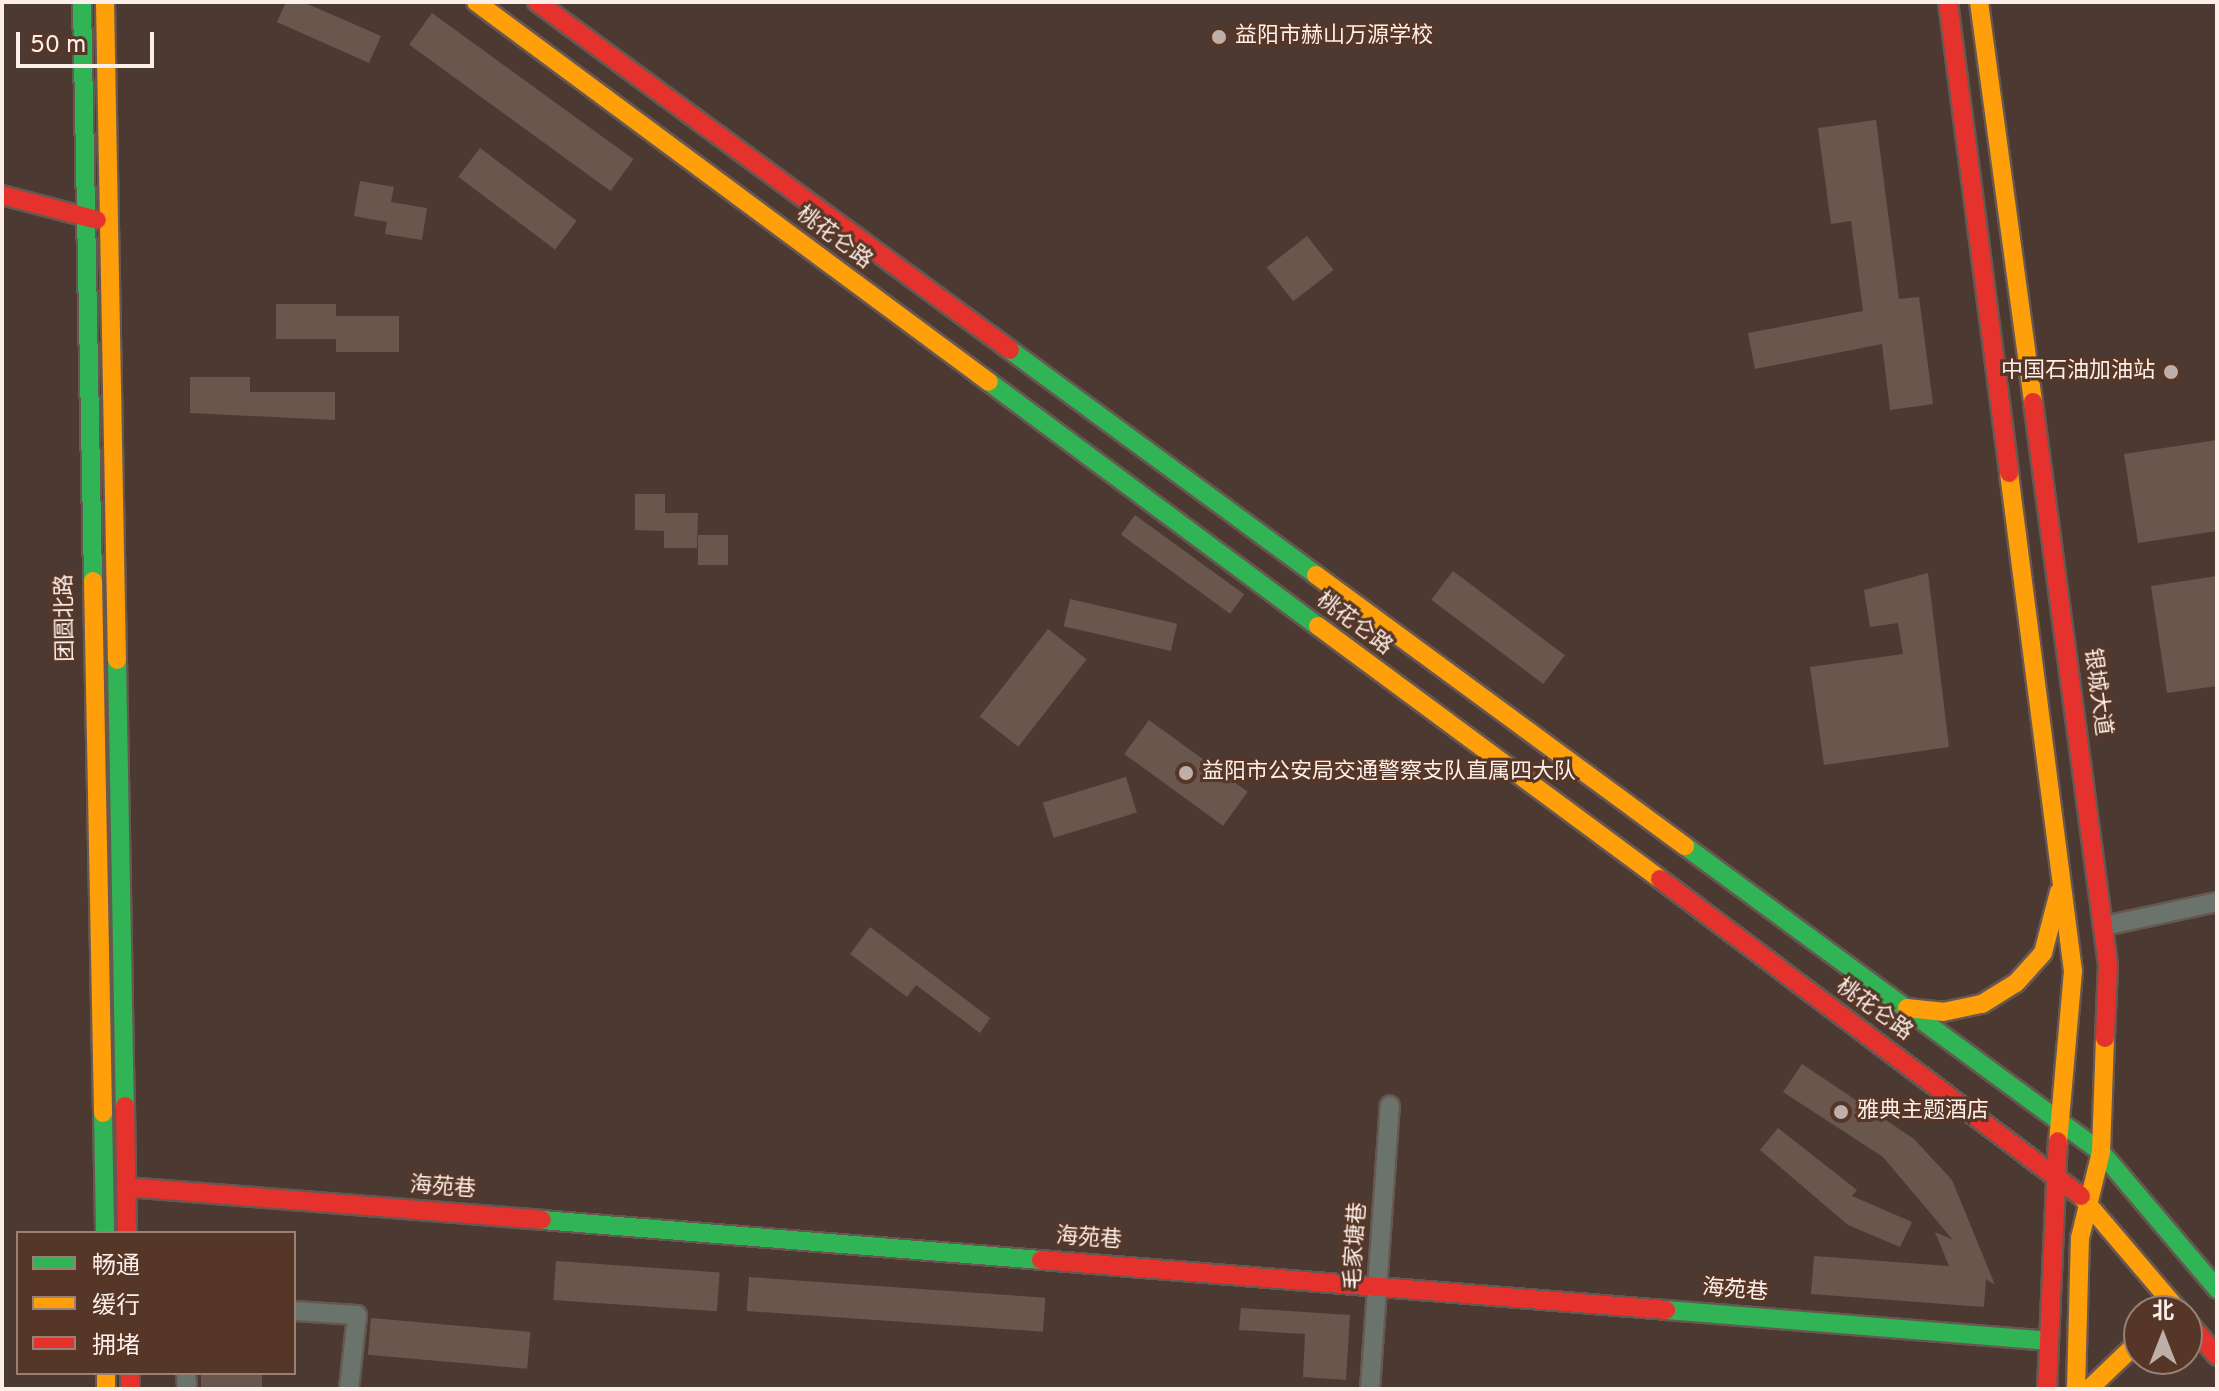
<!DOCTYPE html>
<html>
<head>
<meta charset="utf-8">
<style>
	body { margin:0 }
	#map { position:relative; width:2219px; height:1391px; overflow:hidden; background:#4c3a32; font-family:Overpass,"Noto Sans SC",sans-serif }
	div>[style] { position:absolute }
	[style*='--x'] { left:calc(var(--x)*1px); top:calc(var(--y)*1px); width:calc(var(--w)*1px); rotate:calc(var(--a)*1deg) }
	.building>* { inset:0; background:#69574e; transform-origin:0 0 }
	.roads { filter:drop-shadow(2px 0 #665851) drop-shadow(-2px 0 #665851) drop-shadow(0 2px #665851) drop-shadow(0 -2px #665851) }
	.street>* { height:18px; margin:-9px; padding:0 9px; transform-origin:9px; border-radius:9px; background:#6a736c }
	.fast>* { height:18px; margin:-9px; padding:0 9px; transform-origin:9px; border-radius:9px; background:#30b455 }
	.slow>* { height:18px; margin:-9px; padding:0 9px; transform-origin:9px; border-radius:9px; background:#ff9f0a }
	.jam>* { height:18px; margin:-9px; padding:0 9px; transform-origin:9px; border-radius:9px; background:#e5322d }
	.dots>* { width:22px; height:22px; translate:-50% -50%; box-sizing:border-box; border:4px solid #563627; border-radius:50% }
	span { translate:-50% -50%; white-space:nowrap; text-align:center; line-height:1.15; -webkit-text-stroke:6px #563627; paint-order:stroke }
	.poi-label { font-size:22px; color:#fcefe9 }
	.left { translate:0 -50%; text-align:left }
	.right { translate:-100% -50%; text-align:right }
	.street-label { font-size:22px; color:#fcefe9 }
	.frame { position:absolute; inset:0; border:4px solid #fcefe9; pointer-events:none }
	.legend { position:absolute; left:16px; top:1231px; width:280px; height:144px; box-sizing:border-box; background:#563627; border:2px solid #988075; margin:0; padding:10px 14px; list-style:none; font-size:24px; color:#fcefe9 }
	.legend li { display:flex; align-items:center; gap:16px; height:40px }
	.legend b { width:40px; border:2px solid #988075 }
	.north { position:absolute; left:2123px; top:1295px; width:80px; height:80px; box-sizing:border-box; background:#563627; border:2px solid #988075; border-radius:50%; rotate:0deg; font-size:22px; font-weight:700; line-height:32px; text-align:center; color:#fcefe9 }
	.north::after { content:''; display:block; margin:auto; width:28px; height:36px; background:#beb0a9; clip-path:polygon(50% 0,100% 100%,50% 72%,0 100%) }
	.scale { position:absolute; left:16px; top:32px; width:138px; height:36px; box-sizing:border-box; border:4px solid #fcefe9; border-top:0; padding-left:10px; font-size:24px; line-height:28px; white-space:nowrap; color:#fcefe9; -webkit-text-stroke:6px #563627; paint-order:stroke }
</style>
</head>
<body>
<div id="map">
	<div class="building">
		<i style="clip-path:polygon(286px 2px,303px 2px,381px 36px,369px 63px,277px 22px)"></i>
		<i style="left:432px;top:13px;width:249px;height:39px;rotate:36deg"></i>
		<i style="clip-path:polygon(1876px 120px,1899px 299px,1919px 297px,1933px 404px,1890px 410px,1882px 344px,1755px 369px,1748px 333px,1863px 311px,1851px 221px,1831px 224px,1818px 128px)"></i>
		<i style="left:480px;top:148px;width:121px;height:36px;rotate:37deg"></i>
		<i style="clip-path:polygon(360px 181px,394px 187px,391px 202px,427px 208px,422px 240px,385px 234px,387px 222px,354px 216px)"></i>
		<i style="left:1307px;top:236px;width:43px;height:51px;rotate:52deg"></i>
		<i style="clip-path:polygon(276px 304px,336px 304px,336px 316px,399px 316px,399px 352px,336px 352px,336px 339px,276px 339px)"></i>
		<i style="clip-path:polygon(190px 377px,250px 377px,250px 392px,335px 392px,335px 420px,190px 413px)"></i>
		<i style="clip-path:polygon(2217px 440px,2217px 531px,2138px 543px,2124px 454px)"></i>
		<i style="clip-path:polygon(635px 494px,665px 494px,665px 513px,698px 513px,697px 548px,664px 548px,664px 531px,635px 530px)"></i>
		<i style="left:1135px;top:515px;width:135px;height:24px;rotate:36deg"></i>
		<i style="left:698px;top:535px;width:30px;height:30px"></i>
		<i style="left:1453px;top:571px;width:140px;height:36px;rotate:37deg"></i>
		<i style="clip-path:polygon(1928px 573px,1949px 747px,1824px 765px,1810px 667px,1903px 654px,1898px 623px,1870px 627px,1864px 590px)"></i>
		<i style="clip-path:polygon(2217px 576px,2217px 686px,2167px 693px,2151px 586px)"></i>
		<i style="left:1070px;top:599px;width:110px;height:28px;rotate:13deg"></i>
		<i style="left:1048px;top:629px;width:49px;height:111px;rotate:38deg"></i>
		<i style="left:1149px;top:720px;width:122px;height:42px;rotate:36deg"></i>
		<i style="left:1126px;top:777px;width:37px;height:87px;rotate:73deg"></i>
		<i style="clip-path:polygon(870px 927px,990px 1018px,980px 1033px,916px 985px,907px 997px,850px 954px)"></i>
		<i style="clip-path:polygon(1802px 1064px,1914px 1139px,1952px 1180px,1995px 1285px,1986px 1279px,1984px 1307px,1811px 1294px,1814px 1256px,1949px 1266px,1935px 1232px,1953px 1240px,1883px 1157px,1783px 1092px)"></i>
		<i style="clip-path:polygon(1778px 1128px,1857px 1190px,1852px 1196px,1912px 1222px,1900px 1247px,1848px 1225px,1760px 1150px)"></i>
		<i style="left:556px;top:1261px;width:164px;height:39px;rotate:4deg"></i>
		<i style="left:749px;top:1277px;width:297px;height:34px;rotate:4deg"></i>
		<i style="clip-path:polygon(1241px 1308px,1350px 1315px,1346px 1380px,1303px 1377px,1305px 1334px,1239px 1330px)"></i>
		<i style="left:371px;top:1318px;width:160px;height:37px;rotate:5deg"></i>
		<i style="left:201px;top:1373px;width:61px;height:16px"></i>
	</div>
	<div class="roads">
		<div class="street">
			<i style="--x:2104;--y:926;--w:116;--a:-12"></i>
			<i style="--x:294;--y:1311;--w:63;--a:3.6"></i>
			<i style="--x:357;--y:1315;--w:74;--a:96.2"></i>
			<i style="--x:186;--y:1373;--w:16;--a:86"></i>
			<i style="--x:1370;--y:1389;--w:284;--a:-86"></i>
		</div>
		<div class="fast">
			<i style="--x:82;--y:2;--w:579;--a:88.91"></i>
			<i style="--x:1010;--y:350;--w:380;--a:36.3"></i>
			<i style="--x:989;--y:382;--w:410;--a:36.6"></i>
			<i style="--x:117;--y:660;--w:446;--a:89"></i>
			<i style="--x:1685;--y:846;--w:516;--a:36.34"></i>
			<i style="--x:2101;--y:1152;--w:180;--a:49.7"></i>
			<i style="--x:103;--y:1113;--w:120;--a:89"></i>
			<i style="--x:542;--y:1220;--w:501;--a:4.58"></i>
			<i style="--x:1666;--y:1310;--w:383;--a:4.6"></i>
		</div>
		<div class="slow">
			<i style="--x:105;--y:2;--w:658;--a:88.96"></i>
			<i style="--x:476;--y:2;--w:638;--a:36.53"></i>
			<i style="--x:1979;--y:2;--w:404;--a:82.3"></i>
			<i style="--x:2009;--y:473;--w:502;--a:82.68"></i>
			<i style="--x:2073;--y:971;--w:171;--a:95"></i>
			<i style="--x:1316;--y:575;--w:458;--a:36.3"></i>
			<i style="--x:93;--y:581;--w:532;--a:88.92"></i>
			<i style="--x:1318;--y:626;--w:425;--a:36.5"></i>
			<i style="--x:1907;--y:1008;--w:36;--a:6"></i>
			<i style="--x:1943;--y:1012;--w:40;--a:-12"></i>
			<i style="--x:1982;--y:1004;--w:40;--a:-32"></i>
			<i style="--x:2016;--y:983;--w:40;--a:-48"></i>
			<i style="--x:2043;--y:953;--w:63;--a:-75.3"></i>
			<i style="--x:2081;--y:1196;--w:151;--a:49.6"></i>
			<i style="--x:106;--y:1373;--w:16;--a:90"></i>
			<i style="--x:2076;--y:1389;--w:151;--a:-88.5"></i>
			<i style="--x:2080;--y:1238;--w:89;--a:-76.3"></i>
			<i style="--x:2101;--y:1152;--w:114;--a:-88"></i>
			<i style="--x:2089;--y:1389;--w:69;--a:-43.8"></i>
		</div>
		<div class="jam">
			<i style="--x:537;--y:2;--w:587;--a:36.34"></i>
			<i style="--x:1948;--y:2;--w:475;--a:82.6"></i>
			<i style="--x:2;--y:195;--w:98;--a:14.7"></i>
			<i style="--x:2033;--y:402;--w:568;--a:82.41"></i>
			<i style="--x:2108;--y:965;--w:73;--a:92.4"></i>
			<i style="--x:1660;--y:879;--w:527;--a:36.98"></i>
			<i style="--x:125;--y:1106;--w:127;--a:89.1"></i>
			<i style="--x:126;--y:1187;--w:417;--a:4.5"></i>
			<i style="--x:1041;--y:1260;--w:627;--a:4.57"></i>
			<i style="--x:2187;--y:1321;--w:46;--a:49.4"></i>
			<i style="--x:130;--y:1373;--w:16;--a:90"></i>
			<i style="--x:2047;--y:1389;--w:248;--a:-87.5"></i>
		</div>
	</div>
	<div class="dots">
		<i style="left:1219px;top:37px;background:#beb0a9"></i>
		<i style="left:2171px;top:372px;background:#beb0a9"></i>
		<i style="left:1186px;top:773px;background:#beb0a9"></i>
		<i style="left:1841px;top:1112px;background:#beb0a9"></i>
	</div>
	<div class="poi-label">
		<span class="left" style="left:1235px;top:37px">益阳市赫山万源学校</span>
		<span class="right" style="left:2155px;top:372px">中国石油加油站</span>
		<span class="left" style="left:1202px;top:773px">益阳市公安局交通警察支队直属四大队</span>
		<span class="left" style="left:1857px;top:1112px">雅典主题酒店</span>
	</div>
	<div class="street-label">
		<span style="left:834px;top:238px;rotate:37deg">桃花仑路</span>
		<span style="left:66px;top:618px;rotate:-91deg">团圆北路</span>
		<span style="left:1354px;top:624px;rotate:37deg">桃花仑路</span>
		<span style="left:2097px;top:692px;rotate:82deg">银城大道</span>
		<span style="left:1874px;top:1010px;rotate:36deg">桃花仑路</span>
		<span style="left:443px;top:1188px;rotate:4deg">海苑巷</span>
		<span style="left:1089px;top:1239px;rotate:4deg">海苑巷</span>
		<span style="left:1356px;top:1246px;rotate:-86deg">毛家塘巷</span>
		<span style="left:1735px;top:1291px;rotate:5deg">海苑巷</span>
	</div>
	<div class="frame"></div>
	<ul class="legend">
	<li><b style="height:10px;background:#30b455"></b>畅通</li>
	<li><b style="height:10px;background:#ff9f0a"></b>缓行</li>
	<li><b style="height:10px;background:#e5322d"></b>拥堵</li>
	</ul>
	<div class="north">北</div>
	<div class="scale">50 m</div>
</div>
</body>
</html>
